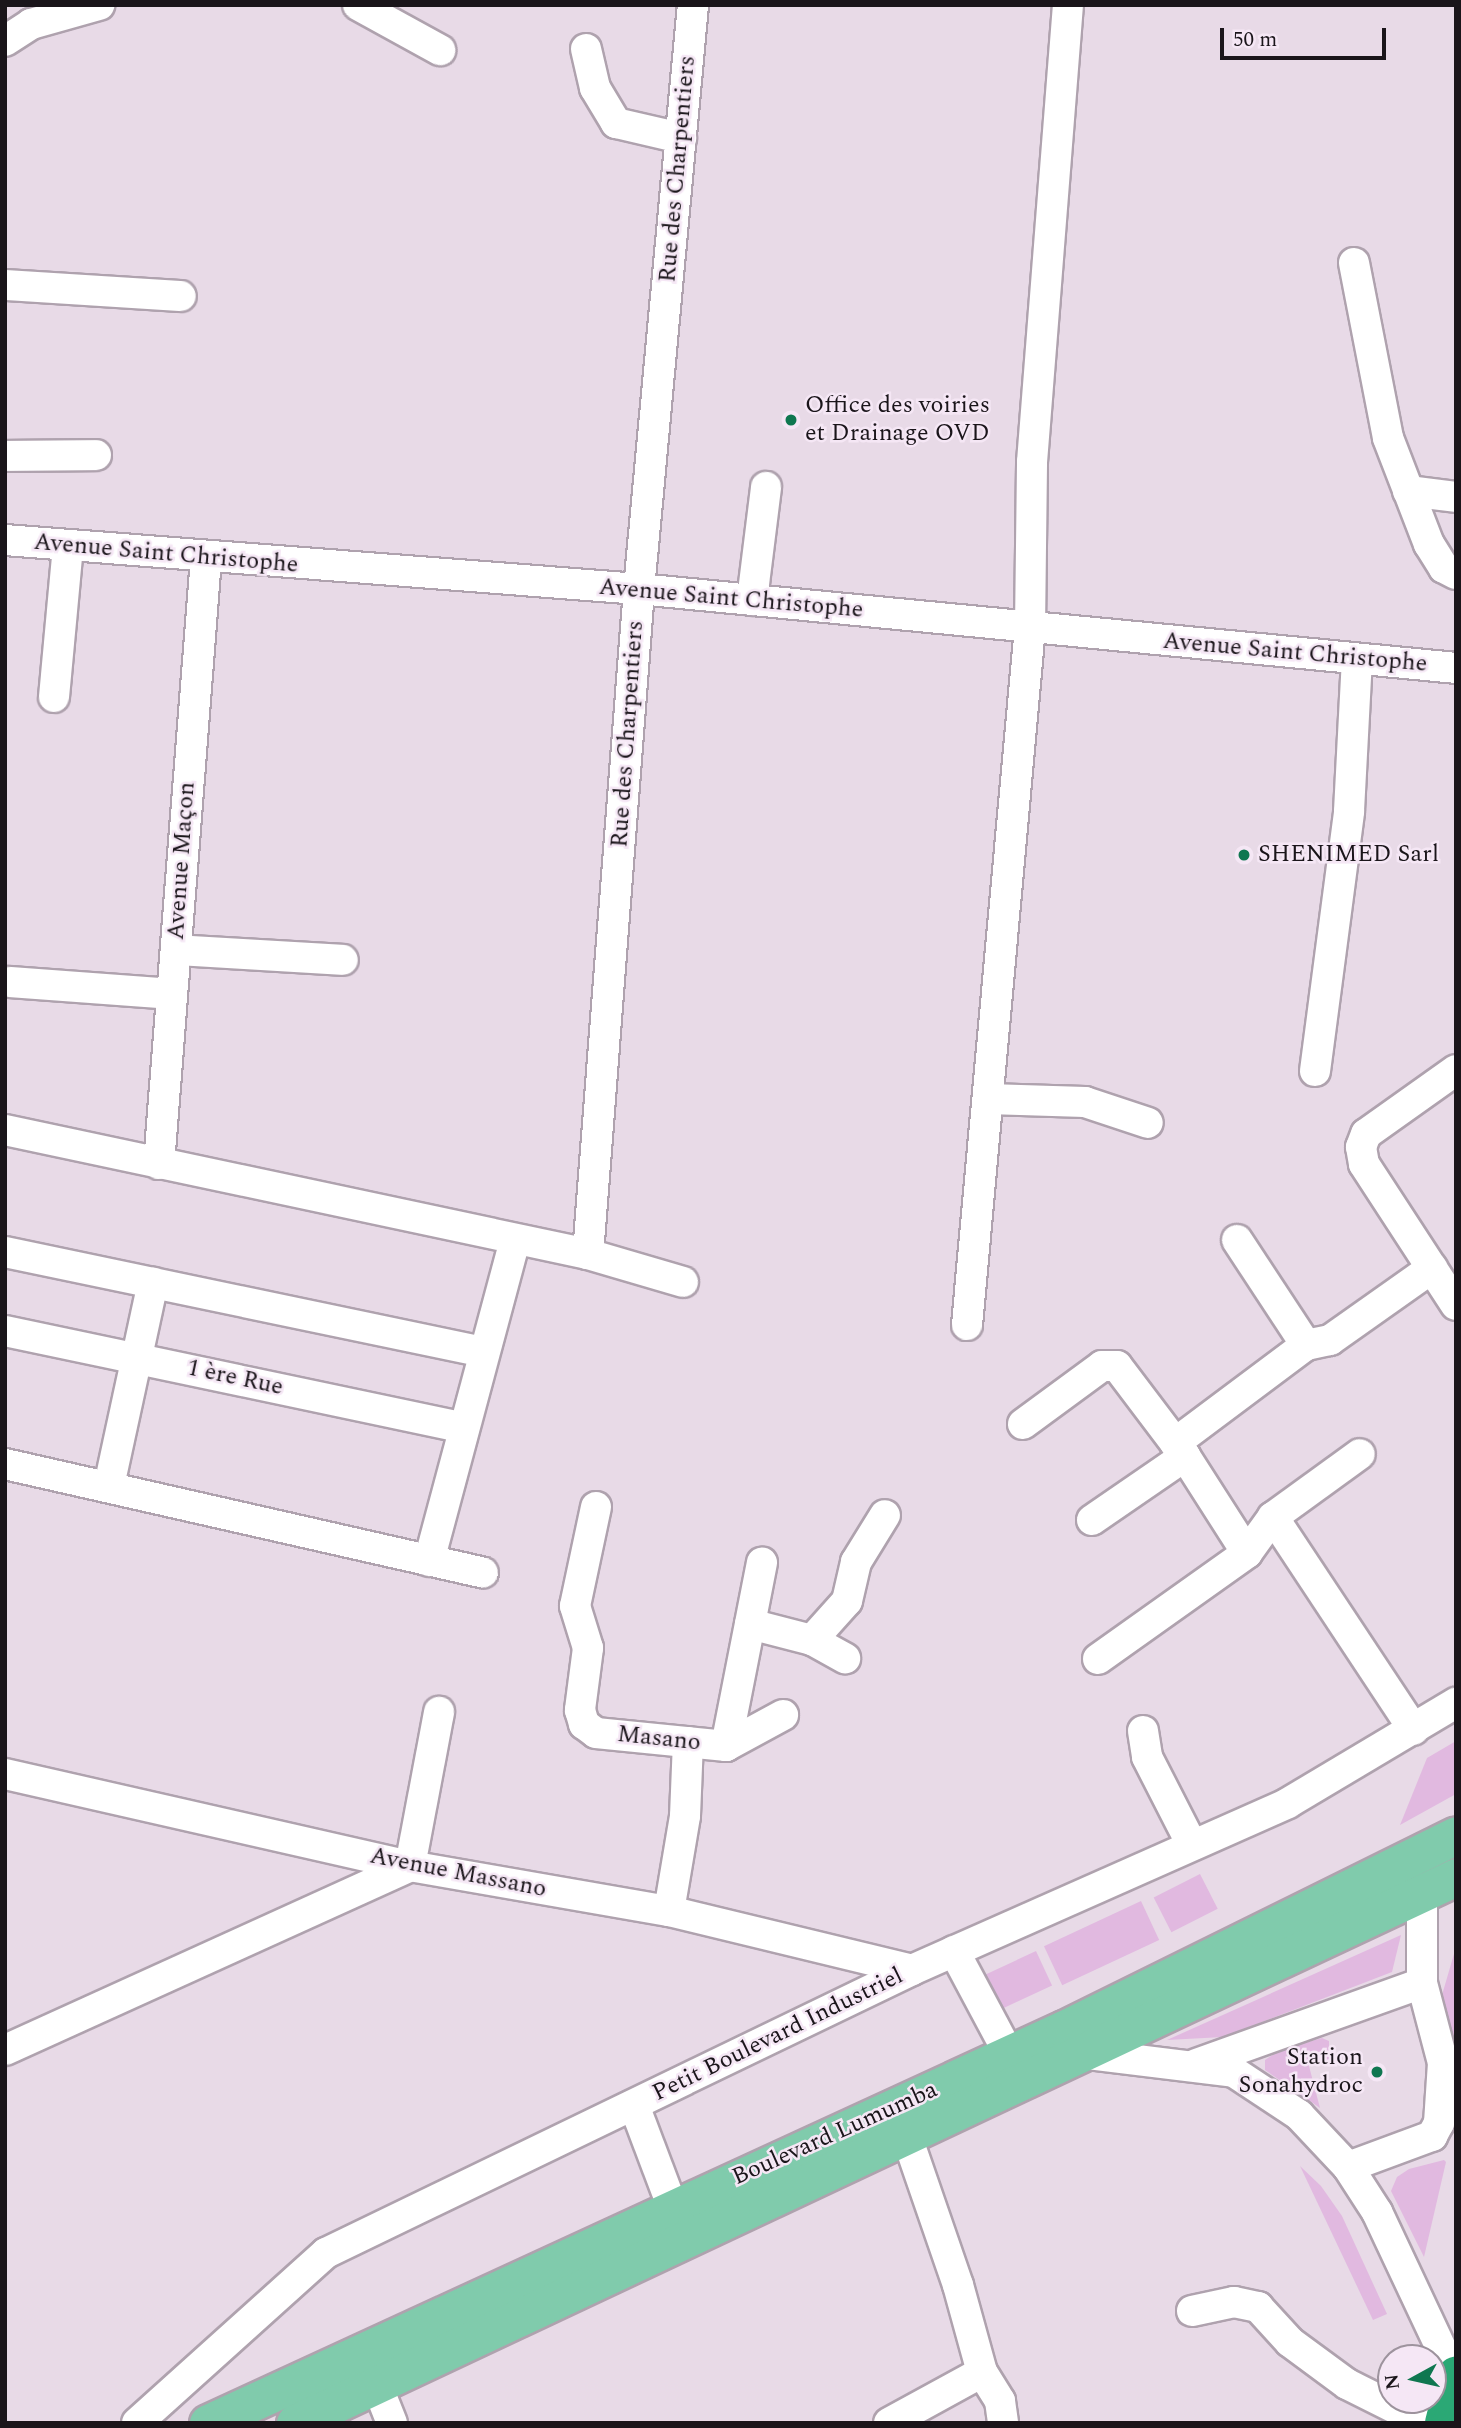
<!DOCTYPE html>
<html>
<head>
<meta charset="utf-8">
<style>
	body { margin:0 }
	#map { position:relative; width:1461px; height:2428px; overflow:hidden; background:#e8dae7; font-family:Spectral,serif }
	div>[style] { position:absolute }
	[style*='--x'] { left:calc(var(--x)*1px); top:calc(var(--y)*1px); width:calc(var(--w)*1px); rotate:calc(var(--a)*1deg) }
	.green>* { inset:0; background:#e1b9e0; transform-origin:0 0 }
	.roads { filter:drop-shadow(2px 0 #afa2ae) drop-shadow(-2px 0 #afa2ae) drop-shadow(0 2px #afa2ae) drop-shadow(0 -2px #afa2ae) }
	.minor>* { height:30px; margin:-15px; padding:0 15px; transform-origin:15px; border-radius:15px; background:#fff }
	.major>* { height:37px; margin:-18.5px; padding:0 18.5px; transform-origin:18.5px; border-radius:18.5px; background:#80cbac }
	.highway>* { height:38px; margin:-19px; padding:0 19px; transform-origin:19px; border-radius:19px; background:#2ba875 }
	.dots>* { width:19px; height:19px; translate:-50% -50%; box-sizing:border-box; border:4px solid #f5e7f5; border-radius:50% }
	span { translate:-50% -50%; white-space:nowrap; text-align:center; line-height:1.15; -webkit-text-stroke:5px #f5e7f5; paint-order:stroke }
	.street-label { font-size:24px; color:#1a151a }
	.poi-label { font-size:24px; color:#1a151a }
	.left { translate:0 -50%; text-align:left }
	.right { translate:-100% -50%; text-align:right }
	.frame { position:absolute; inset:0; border:7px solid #1a151a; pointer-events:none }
	.north { position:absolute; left:1377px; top:2344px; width:70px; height:70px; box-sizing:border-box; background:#f5e7f5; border:2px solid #9d939d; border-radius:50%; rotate:262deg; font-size:19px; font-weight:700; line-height:28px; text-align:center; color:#1a151a }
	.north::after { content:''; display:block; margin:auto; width:24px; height:32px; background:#0f7750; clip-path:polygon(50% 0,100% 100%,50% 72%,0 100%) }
	.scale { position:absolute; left:1220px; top:28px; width:166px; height:32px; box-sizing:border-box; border:4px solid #1a151a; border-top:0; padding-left:9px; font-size:21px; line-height:24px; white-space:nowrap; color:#1a151a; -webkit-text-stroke:5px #f5e7f5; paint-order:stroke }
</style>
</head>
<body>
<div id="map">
	<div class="green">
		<i style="clip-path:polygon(1456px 1741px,1456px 1794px,1400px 1825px,1427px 1758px)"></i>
		<i style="left:1200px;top:1874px;width:39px;height:52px;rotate:63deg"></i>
		<i style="left:1141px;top:1901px;width:43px;height:107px;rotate:65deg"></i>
		<i style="clip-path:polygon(1401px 1935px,1392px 1972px,1223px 2037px,1167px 2040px)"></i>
		<i style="clip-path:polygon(1456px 1947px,1456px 2040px,1448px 2033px,1442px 1995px)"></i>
		<i style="left:1036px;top:1951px;width:38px;height:61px;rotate:65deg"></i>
		<i style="clip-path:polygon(1322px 2038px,1329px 2041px,1329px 2059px,1309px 2066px,1320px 2108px,1265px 2070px,1265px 2060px,1280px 2050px)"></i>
		<i style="clip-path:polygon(1444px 2160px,1446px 2162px,1424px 2257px,1391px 2191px,1397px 2177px,1409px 2169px)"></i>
		<i style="clip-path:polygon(1300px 2166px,1321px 2186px,1342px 2216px,1387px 2314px,1373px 2320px)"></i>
	</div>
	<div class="roads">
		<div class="minor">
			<i style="--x:358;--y:5;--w:94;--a:28.8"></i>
			<i style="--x:5;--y:41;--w:31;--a:-33"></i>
			<i style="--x:31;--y:24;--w:71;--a:-15.6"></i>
			<i style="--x:586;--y:49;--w:40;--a:77"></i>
			<i style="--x:595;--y:88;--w:41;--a:59"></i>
			<i style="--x:616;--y:123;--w:67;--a:13"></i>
			<i style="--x:1354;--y:263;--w:178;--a:79"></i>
			<i style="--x:1388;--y:438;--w:114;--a:68.9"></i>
			<i style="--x:1429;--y:544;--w:28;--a:58"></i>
			<i style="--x:1444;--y:568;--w:13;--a:27"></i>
			<i style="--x:5;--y:285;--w:176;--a:3.6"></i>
			<i style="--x:5;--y:456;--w:91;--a:-0.6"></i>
			<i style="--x:1408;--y:491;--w:48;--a:7.1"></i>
			<i style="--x:5;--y:540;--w:636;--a:4.42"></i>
			<i style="--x:639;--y:589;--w:821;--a:5.52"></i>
			<i style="--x:752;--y:600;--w:114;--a:-82.9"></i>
			<i style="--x:54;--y:697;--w:152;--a:-84.7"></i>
			<i style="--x:176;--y:950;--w:167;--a:3.4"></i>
			<i style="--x:10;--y:982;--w:162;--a:4.2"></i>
			<i style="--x:1456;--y:1070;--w:110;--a:144.6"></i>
			<i style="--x:1366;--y:1134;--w:14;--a:111"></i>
			<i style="--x:1361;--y:1147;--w:17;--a:80"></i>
			<i style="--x:1364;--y:1164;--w:168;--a:56.9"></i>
			<i style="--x:1315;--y:1071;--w:262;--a:-82.5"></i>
			<i style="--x:1349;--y:811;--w:152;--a:-87"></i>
			<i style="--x:988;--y:1099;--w:97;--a:1.8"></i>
			<i style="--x:1085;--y:1102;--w:66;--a:18.4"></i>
			<i style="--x:5;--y:1130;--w:596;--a:12.01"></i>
			<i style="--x:588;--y:1254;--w:99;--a:16.4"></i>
			<i style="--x:159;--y:1164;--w:607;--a:-85.56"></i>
			<i style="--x:1237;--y:1240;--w:126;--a:56.7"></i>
			<i style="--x:5;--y:1252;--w:487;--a:11.8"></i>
			<i style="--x:588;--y:1254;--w:667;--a:-85.61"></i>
			<i style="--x:639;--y:589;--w:586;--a:-84.72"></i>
			<i style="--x:967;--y:1325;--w:700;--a:-84.84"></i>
			<i style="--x:1030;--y:628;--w:166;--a:-89.3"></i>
			<i style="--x:1032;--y:462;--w:458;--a:-85.5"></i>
			<i style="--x:5;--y:1331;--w:469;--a:11.9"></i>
			<i style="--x:1023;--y:1424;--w:98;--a:-36.3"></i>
			<i style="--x:1102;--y:1366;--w:15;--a:0"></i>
			<i style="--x:1117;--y:1366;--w:113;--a:52.9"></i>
			<i style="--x:1185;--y:1456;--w:115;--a:57.4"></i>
			<i style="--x:1175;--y:1443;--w:164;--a:-36.8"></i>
			<i style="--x:1306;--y:1345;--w:25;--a:-12"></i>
			<i style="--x:1330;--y:1340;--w:125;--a:-35.2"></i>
			<i style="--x:5;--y:1464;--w:490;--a:12.8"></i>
			<i style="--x:109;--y:1486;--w:208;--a:-77.8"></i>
			<i style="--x:596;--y:1507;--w:101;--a:102"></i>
			<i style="--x:575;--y:1606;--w:44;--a:72.8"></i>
			<i style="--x:588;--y:1648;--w:63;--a:97.4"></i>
			<i style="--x:580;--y:1710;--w:15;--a:74"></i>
			<i style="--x:584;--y:1724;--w:15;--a:37"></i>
			<i style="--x:596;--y:1733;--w:131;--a:5.7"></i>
			<i style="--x:726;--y:1746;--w:65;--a:-28.5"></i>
			<i style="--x:1273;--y:1517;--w:255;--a:56.5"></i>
			<i style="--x:1092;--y:1520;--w:113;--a:-34.5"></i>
			<i style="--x:429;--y:1561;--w:332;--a:-75"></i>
			<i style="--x:750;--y:1624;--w:64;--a:14.5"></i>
			<i style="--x:812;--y:1640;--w:38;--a:29"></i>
			<i style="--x:812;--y:1640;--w:52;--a:-48.1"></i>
			<i style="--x:847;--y:1601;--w:40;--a:-77"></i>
			<i style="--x:856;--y:1562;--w:55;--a:-58.3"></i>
			<i style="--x:1098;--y:1659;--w:183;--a:-35.4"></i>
			<i style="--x:1247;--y:1553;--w:44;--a:-54.2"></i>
			<i style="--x:1273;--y:1517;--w:107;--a:-35.9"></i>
			<i style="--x:1143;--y:1731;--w:26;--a:81"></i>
			<i style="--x:1147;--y:1757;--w:99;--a:62.9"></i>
			<i style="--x:726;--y:1746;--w:187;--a:-78.9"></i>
			<i style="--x:5;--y:1774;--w:415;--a:12.8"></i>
			<i style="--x:410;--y:1866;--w:263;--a:9.9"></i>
			<i style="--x:669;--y:1911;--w:250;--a:13.6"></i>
			<i style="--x:669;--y:1911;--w:96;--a:-80.4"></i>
			<i style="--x:685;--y:1816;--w:74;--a:-87.7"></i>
			<i style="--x:954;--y:1951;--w:117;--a:61.9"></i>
			<i style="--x:5;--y:2050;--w:445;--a:-24.4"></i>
			<i style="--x:410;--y:1866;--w:157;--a:-79.3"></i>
			<i style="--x:1080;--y:2053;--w:155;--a:7"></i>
			<i style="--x:1234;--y:2072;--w:78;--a:33.5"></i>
			<i style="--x:1299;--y:2115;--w:71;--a:46.7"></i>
			<i style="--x:1348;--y:2167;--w:54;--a:57.2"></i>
			<i style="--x:1377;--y:2212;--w:183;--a:64.8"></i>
			<i style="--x:1196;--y:2064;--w:240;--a:-19.7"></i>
			<i style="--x:634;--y:2105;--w:110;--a:69.3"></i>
			<i style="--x:907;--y:2137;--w:157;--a:71"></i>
			<i style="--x:958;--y:2285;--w:90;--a:74.6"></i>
			<i style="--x:982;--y:2372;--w:34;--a:58"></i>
			<i style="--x:1000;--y:2401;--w:22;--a:82"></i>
			<i style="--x:1348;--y:2167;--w:90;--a:-20.3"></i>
			<i style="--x:1432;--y:2136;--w:15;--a:-62"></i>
			<i style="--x:1439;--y:2123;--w:60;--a:-86.2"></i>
			<i style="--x:1443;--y:2063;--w:83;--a:-104.7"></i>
			<i style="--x:1422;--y:1983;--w:90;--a:-90"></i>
			<i style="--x:1192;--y:2311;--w:43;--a:-12.1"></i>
			<i style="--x:1234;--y:2302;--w:25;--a:12"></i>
			<i style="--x:1258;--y:2307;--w:47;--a:47.6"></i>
			<i style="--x:1290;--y:2342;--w:71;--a:36.4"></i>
			<i style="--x:1347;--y:2384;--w:87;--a:26.6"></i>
			<i style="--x:369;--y:2365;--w:62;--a:68.4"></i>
			<i style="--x:137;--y:2423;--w:254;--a:-42"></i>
			<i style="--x:326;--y:2253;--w:651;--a:-25.78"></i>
			<i style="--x:912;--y:1970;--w:411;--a:-23.9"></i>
			<i style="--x:1288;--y:1803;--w:196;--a:-30.8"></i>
			<i style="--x:889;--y:2423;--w:106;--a:-28.7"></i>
		</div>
		<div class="major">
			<i style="--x:208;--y:2423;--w:942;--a:-24.72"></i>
			<i style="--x:1064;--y:2029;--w:437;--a:-26.3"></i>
			<i style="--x:295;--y:2423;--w:1283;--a:-25.19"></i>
		</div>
		<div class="highway">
			<i style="--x:1444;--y:2423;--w:49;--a:-75.7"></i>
		</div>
	</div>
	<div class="dots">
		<i style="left:791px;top:420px;background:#0f7750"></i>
		<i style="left:1244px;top:855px;background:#0f7750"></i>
		<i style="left:1377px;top:2072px;background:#0f7750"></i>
	</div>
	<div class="street-label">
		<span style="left:678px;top:169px;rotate:-85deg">Rue des Charpentiers</span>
		<span style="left:166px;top:554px;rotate:5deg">Avenue Saint Christophe</span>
		<span style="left:731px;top:599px;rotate:5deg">Avenue Saint Christophe</span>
		<span style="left:1295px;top:653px;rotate:5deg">Avenue Saint Christophe</span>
		<span style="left:628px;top:734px;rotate:-86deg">Rue des Charpentiers</span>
		<span style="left:182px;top:861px;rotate:-86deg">Avenue Maçon</span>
		<span style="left:235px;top:1378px;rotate:12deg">1 ère Rue</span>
		<span style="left:659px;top:1739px;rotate:6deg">Masano</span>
		<span style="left:458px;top:1873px;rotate:11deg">Avenue Massano</span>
		<span style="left:778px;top:2035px;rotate:-26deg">Petit Boulevard Industriel</span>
		<span style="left:835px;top:2134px;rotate:-24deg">Boulevard Lumumba</span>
	</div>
	<div class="poi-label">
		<span class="left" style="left:805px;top:420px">Office des voiries<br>et Drainage OVD</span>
		<span class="left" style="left:1258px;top:855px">SHENIMED Sarl</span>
		<span class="right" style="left:1363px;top:2072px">Station<br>Sonahydroc</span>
	</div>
	<div class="frame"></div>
	<div class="north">N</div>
	<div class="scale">50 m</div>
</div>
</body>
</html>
